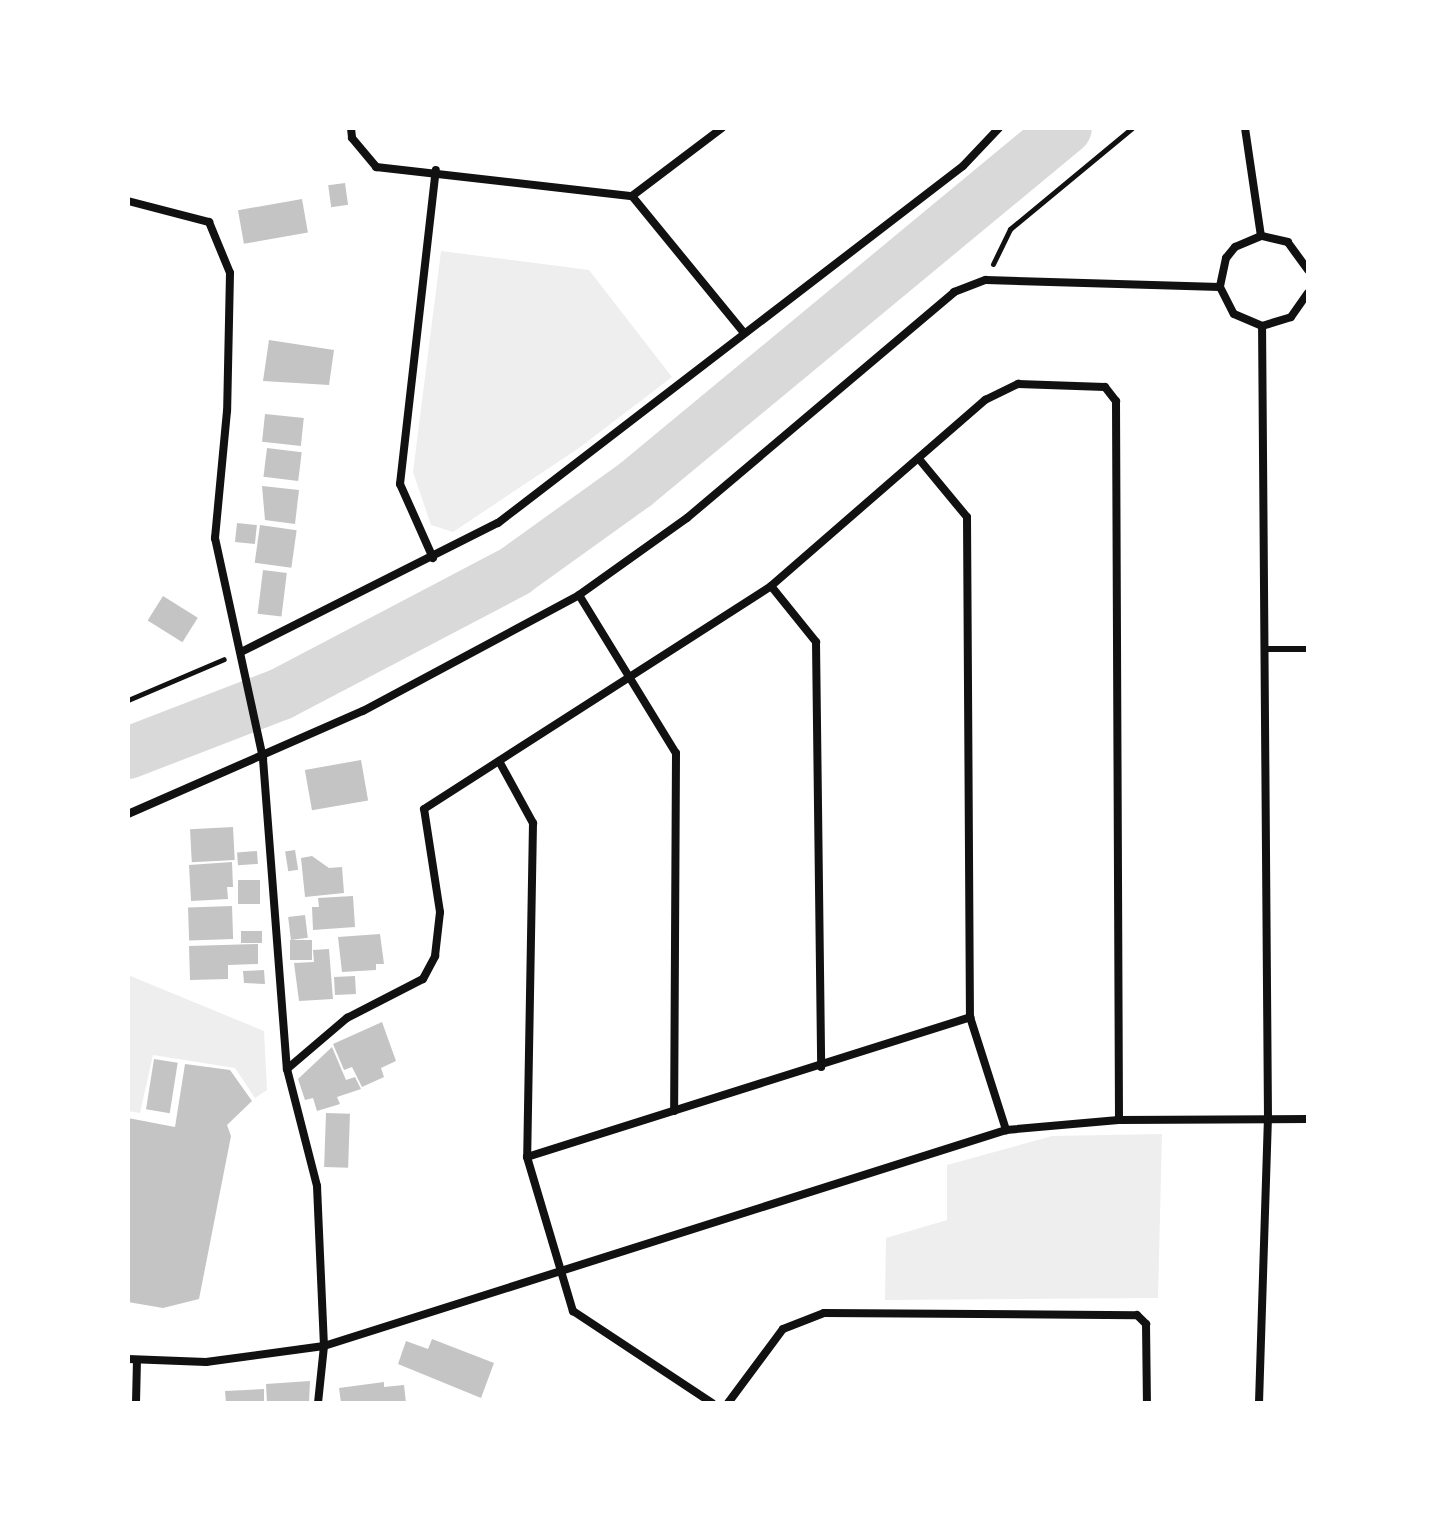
<!DOCTYPE html>
<html>
<head>
<meta charset="utf-8">
<style>
	body { margin:0 }
	#map { position:relative; width:1436px; height:1531px; overflow:hidden; background:#fff; font-family:"Noto Sans",sans-serif }
	div>[style] { position:absolute }
	[style*='--x'] { left:calc(var(--x)*1px); top:calc(var(--y)*1px); width:calc(var(--w)*1px); rotate:calc(var(--a)*1deg) }
	.green>* { inset:0; background:#eee }
	.river>* { height:52px; margin:-26px; padding:0 26px; transform-origin:26px; border-radius:26px; background:#d9d9d9 }
	.building>* { inset:0; background:#c4c4c4; transform-origin:0 0 }
	.path>* { height:5px; margin:-2.5px; padding:0 2.5px; transform-origin:2.5px; border-radius:2.5px; background:#111 }
	.service>* { height:6px; margin:-3px; padding:0 3px; transform-origin:3px; border-radius:3px; background:#111 }
	.minor>* { height:8px; margin:-4px; padding:0 4px; transform-origin:4px; border-radius:4px; background:#111 }
	span { translate:-50% -50%; white-space:nowrap; text-align:center; line-height:1.15; -webkit-text-stroke:8px #fff; paint-order:stroke }
	.frame { position:absolute; inset:0; border:130px solid #fff; pointer-events:none }
</style>
</head>
<body>
<div id="map">
	<div class="green">
		<i style="clip-path:polygon(441px 251px,589px 270px,672px 377px,579px 448px,453px 532px,431px 525px,413px 472px)"></i>
		<i style="clip-path:polygon(128px 975px,264px 1031px,267px 1090px,255px 1098px,235px 1068px,153px 1055px,140px 1113px,128px 1111px)"></i>
		<i style="clip-path:polygon(1162px 1134px,1158px 1298px,885px 1300px,886px 1238px,947px 1220px,947px 1165px,1052px 1136px)"></i>
	</div>
	<div class="river">
		<i style="--x:128;--y:753;--w:164;--a:-21.1"></i>
		<i style="--x:281;--y:694;--w:264;--a:-27.7"></i>
		<i style="--x:515;--y:571;--w:149;--a:-35.7"></i>
		<i style="--x:636;--y:484;--w:558;--a:-39.62"></i>
	</div>
	<div class="building">
		<i style="left:345px;top:183px;width:22px;height:17px;rotate:82deg"></i>
		<i style="left:302px;top:199px;width:34px;height:65px;rotate:80deg"></i>
		<i style="clip-path:polygon(269px 340px,334px 350px,329px 385px,263px 381px)"></i>
		<i style="left:265px;top:414px;width:39px;height:28px;rotate:6deg"></i>
		<i style="left:267px;top:448px;width:35px;height:29px;rotate:7deg"></i>
		<i style="clip-path:polygon(262px 486px,299px 490px,295px 524px,265px 520px)"></i>
		<i style="left:237px;top:523px;width:20px;height:19px;rotate:6deg"></i>
		<i style="left:260px;top:525px;width:37px;height:38px;rotate:8deg"></i>
		<i style="left:263px;top:570px;width:24px;height:44px;rotate:7deg"></i>
		<i style="left:163px;top:596px;width:41px;height:29px;rotate:32deg"></i>
		<i style="left:361px;top:760px;width:41px;height:57px;rotate:80deg"></i>
		<i style="left:233px;top:827px;width:33px;height:43px;rotate:87deg"></i>
		<i style="left:295px;top:850px;width:20px;height:10px;rotate:81deg"></i>
		<i style="left:257px;top:851px;width:13px;height:20px;rotate:86deg"></i>
		<i style="clip-path:polygon(312px 856px,329px 868px,342px 867px,344px 893px,305px 897px,301px 858px)"></i>
		<i style="clip-path:polygon(232px 862px,233px 887px,227px 887px,228px 899px,191px 901px,189px 865px)"></i>
		<i style="left:260px;top:880px;width:24px;height:22px;rotate:90deg"></i>
		<i style="clip-path:polygon(353px 896px,355px 927px,313px 930px,312px 907px,319px 907px,318px 898px)"></i>
		<i style="left:232px;top:906px;width:33px;height:44px;rotate:88deg"></i>
		<i style="left:305px;top:915px;width:23px;height:17px;rotate:83deg"></i>
		<i style="left:241px;top:931px;width:21px;height:12px"></i>
		<i style="clip-path:polygon(380px 934px,384px 964px,376px 964px,376px 970px,342px 972px,338px 937px)"></i>
		<i style="left:312px;top:940px;width:20px;height:22px;rotate:90deg"></i>
		<i style="clip-path:polygon(258px 944px,258px 964px,228px 965px,228px 979px,190px 980px,189px 946px)"></i>
		<i style="clip-path:polygon(329px 949px,333px 999px,299px 1001px,294px 963px,314px 962px,313px 950px)"></i>
		<i style="clip-path:polygon(264px 970px,265px 984px,244px 983px,243px 971px)"></i>
		<i style="left:355px;top:976px;width:18px;height:21px;rotate:87deg"></i>
		<i style="clip-path:polygon(382px 1022px,396px 1061px,381px 1068px,384px 1077px,362px 1087px,352px 1067px,344px 1070px,333px 1044px)"></i>
		<i style="clip-path:polygon(332px 1047px,346px 1080px,355px 1077px,361px 1089px,337px 1097px,340px 1104px,317px 1111px,313px 1098px,305px 1100px,298px 1079px)"></i>
		<i style="left:154px;top:1059px;width:24px;height:51px;rotate:9deg"></i>
		<i style="clip-path:polygon(185px 1064px,230px 1070px,252px 1101px,227px 1125px,231px 1136px,199px 1299px,163px 1308px,128px 1302px,128px 1118px,175px 1127px)"></i>
		<i style="left:326px;top:1113px;width:24px;height:54px;rotate:2deg"></i>
		<i style="clip-path:polygon(432px 1339px,494px 1363px,481px 1398px,398px 1364px,406px 1341px,428px 1349px)"></i>
		<i style="clip-path:polygon(310px 1381px,309px 1403px,267px 1403px,266px 1384px)"></i>
		<i style="clip-path:polygon(384px 1382px,384px 1387px,404px 1385px,406px 1403px,341px 1403px,339px 1388px)"></i>
		<i style="clip-path:polygon(264px 1389px,264px 1403px,226px 1403px,225px 1391px)"></i>
	</div>
	<div class="path">
		<i style="--x:993;--y:264;--w:39;--a:-64"></i>
		<i style="--x:1010;--y:229;--w:158;--a:-39.6"></i>
		<i style="--x:128;--y:700;--w:104;--a:-23.1"></i>
	</div>
	<div class="service">
		<i style="--x:1268;--y:649;--w:40;--a:0"></i>
	</div>
	<div class="minor">
		<i style="--x:351;--y:128;--w:10;--a:84"></i>
		<i style="--x:352;--y:138;--w:38;--a:50"></i>
		<i style="--x:376;--y:167;--w:258;--a:6.5"></i>
		<i style="--x:632;--y:196;--w:177;--a:50.7"></i>
		<i style="--x:1245;--y:128;--w:109;--a:81.6"></i>
		<i style="--x:632;--y:196;--w:113;--a:-37.1"></i>
		<i style="--x:128;--y:201;--w:84;--a:14.5"></i>
		<i style="--x:209;--y:222;--w:55;--a:67.6"></i>
		<i style="--x:230;--y:273;--w:138;--a:91.2"></i>
		<i style="--x:227;--y:411;--w:128;--a:95.4"></i>
		<i style="--x:215;--y:538;--w:226;--a:77.7"></i>
		<i style="--x:263;--y:759;--w:311;--a:85.6"></i>
		<i style="--x:287;--y:1069;--w:121;--a:75.6"></i>
		<i style="--x:317;--y:1186;--w:160;--a:87.5"></i>
		<i style="--x:324;--y:1346;--w:57;--a:96"></i>
		<i style="--x:1308;--y:270;--w:34;--a:-126"></i>
		<i style="--x:1288;--y:242;--w:28;--a:-167"></i>
		<i style="--x:1261;--y:236;--w:28;--a:157"></i>
		<i style="--x:1235;--y:247;--w:14;--a:129"></i>
		<i style="--x:1226;--y:258;--w:30;--a:102"></i>
		<i style="--x:1220;--y:287;--w:30;--a:63"></i>
		<i style="--x:1234;--y:314;--w:30;--a:23"></i>
		<i style="--x:1262;--y:326;--w:30;--a:-17"></i>
		<i style="--x:1291;--y:317;--w:29;--a:-55"></i>
		<i style="--x:919;--y:459;--w:75;--a:50.4"></i>
		<i style="--x:967;--y:517;--w:500;--a:89.66"></i>
		<i style="--x:970;--y:1017;--w:119;--a:72.3"></i>
		<i style="--x:433;--y:558;--w:81;--a:-114"></i>
		<i style="--x:400;--y:484;--w:316;--a:-83.5"></i>
		<i style="--x:771;--y:586;--w:72;--a:51.2"></i>
		<i style="--x:816;--y:642;--w:425;--a:89.3"></i>
		<i style="--x:579;--y:595;--w:185;--a:58.5"></i>
		<i style="--x:676;--y:753;--w:358;--a:90.3"></i>
		<i style="--x:243;--y:651;--w:285;--a:-26.7"></i>
		<i style="--x:498;--y:523;--w:586;--a:-37.51"></i>
		<i style="--x:963;--y:166;--w:52;--a:-46.5"></i>
		<i style="--x:499;--y:761;--w:71;--a:61.3"></i>
		<i style="--x:533;--y:823;--w:334;--a:91"></i>
		<i style="--x:527;--y:1157;--w:161;--a:73.4"></i>
		<i style="--x:573;--y:1311;--w:167;--a:33.5"></i>
		<i style="--x:128;--y:814;--w:257;--a:-23.7"></i>
		<i style="--x:363;--y:711;--w:245;--a:-28.2"></i>
		<i style="--x:579;--y:595;--w:133;--a:-35.5"></i>
		<i style="--x:687;--y:518;--w:350;--a:-40.2"></i>
		<i style="--x:954;--y:292;--w:34;--a:-21"></i>
		<i style="--x:986;--y:280;--w:234;--a:1.7"></i>
		<i style="--x:287;--y:1069;--w:79;--a:-40.4"></i>
		<i style="--x:347;--y:1018;--w:85;--a:-27.2"></i>
		<i style="--x:423;--y:979;--w:26;--a:-62"></i>
		<i style="--x:435;--y:956;--w:44;--a:-83.5"></i>
		<i style="--x:440;--y:912;--w:104;--a:-98.8"></i>
		<i style="--x:424;--y:809;--w:412;--a:-32.7"></i>
		<i style="--x:771;--y:586;--w:284;--a:-41"></i>
		<i style="--x:985;--y:400;--w:37;--a:-26"></i>
		<i style="--x:1018;--y:384;--w:87;--a:2"></i>
		<i style="--x:1105;--y:387;--w:18;--a:52"></i>
		<i style="--x:1116;--y:401;--w:719;--a:89.76"></i>
		<i style="--x:527;--y:1157;--w:465;--a:-17.5"></i>
		<i style="--x:128;--y:1359;--w:78;--a:2.2"></i>
		<i style="--x:206;--y:1362;--w:119;--a:-7.7"></i>
		<i style="--x:324;--y:1346;--w:715;--a:-17.57"></i>
		<i style="--x:1006;--y:1130;--w:113;--a:-5.1"></i>
		<i style="--x:1119;--y:1120;--w:189;--a:-0.3"></i>
		<i style="--x:136;--y:1403;--w:43;--a:-88.7"></i>
		<i style="--x:728;--y:1403;--w:92;--a:-53.4"></i>
		<i style="--x:783;--y:1329;--w:44;--a:-21.3"></i>
		<i style="--x:824;--y:1313;--w:313;--a:0.4"></i>
		<i style="--x:1137;--y:1315;--w:13;--a:45"></i>
		<i style="--x:1146;--y:1324;--w:79;--a:89.3"></i>
		<i style="--x:1259;--y:1403;--w:284;--a:-88.2"></i>
		<i style="--x:1268;--y:1119;--w:793;--a:-90.43"></i>
	</div>
	<div class="frame"></div>
</div>
</body>
</html>
